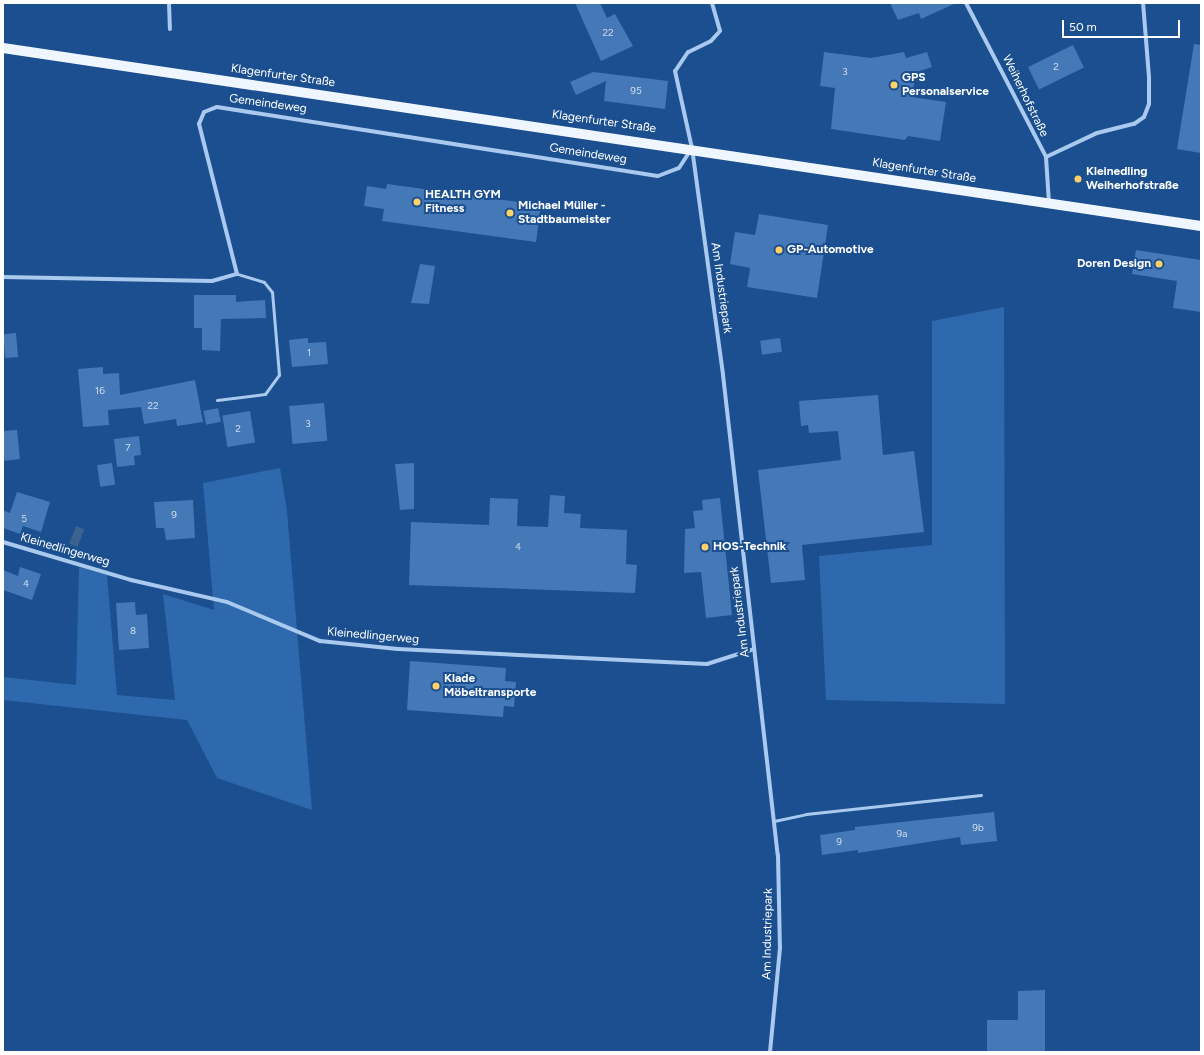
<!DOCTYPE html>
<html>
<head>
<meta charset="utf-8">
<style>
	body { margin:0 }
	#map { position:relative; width:1204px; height:1055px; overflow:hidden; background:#1b4f8f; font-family:Figtree,sans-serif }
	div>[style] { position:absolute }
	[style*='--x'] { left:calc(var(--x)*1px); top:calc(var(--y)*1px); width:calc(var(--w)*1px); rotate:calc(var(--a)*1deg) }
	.green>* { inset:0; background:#2e69ad }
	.water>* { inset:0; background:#3c6290; transform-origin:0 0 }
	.building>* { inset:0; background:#4478b7; transform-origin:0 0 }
	.service>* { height:3px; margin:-1.5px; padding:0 1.5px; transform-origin:1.5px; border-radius:1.5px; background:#a9c9ee }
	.minor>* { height:4px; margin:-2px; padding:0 2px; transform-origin:2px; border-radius:2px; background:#a9c9ee }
	.primary>* { height:10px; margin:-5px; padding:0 5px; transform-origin:5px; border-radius:5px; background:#f0f6ff }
	.dots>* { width:11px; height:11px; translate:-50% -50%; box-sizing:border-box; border:2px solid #1b4f8f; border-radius:50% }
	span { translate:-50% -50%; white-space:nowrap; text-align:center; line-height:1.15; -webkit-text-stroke:4px #1b4f8f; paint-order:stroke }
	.number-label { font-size:10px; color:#d0dded }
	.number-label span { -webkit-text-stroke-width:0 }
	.street-label { font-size:12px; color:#fff }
	.poi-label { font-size:12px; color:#fff; font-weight:700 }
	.left { translate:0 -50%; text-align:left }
	.right { translate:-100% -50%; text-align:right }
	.frame { position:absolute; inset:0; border:4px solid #fff; pointer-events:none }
	.scale { position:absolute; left:1062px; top:20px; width:118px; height:18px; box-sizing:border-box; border:2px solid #fff; border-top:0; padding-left:5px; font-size:12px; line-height:14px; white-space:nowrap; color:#fff; -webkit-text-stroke:3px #1b4f8f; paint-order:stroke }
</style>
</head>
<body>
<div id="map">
	<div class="green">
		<i style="clip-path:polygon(1004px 307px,1005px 704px,826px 700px,819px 556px,932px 545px,932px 321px)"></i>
		<i style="clip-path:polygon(280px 468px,287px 511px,312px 810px,217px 778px,187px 720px,3px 700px,3px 677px,76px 685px,79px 567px,107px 575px,117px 695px,175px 700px,163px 594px,214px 610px,203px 483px)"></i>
	</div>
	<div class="water">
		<i style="left:76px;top:526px;width:9px;height:19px;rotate:21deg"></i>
	</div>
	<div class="building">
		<i style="clip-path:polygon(575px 3px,600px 3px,607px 18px,615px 14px,633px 46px,601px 61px)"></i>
		<i style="clip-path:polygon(890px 3px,956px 3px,921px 19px,919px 13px,898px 20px)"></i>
		<i style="clip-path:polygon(1194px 44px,1201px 45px,1201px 153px,1177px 149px)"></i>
		<i style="left:1073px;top:45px;width:25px;height:50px;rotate:64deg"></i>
		<i style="clip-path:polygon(824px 52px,871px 58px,904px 52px,906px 58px,927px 52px,932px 67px,916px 72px,912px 97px,946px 102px,940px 141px,908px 136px,905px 140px,831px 129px,835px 88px,820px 86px)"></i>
		<i style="clip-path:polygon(593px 72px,668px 81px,665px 109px,604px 101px,606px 81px,576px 95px,570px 82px)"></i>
		<i style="clip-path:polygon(387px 184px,541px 205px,536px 242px,382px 221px,384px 209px,364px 206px,367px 186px,386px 189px)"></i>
		<i style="clip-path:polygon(759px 214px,828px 225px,817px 298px,747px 287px,750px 268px,730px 264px,735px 232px,755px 235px)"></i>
		<i style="clip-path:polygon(1136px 250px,1201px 260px,1201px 312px,1173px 308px,1177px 281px,1132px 274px)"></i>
		<i style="clip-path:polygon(420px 264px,435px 266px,429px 304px,411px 303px)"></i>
		<i style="clip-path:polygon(194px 295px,236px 295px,236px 302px,265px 300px,266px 318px,221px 319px,220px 351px,202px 350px,202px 328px,194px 328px)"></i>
		<i style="left:16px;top:333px;width:24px;height:13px;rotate:85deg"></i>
		<i style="clip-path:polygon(308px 338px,308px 343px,326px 342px,328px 364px,292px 367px,289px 340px)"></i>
		<i style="left:780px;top:338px;width:14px;height:20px;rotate:82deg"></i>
		<i style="clip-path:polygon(103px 367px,103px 374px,119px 373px,120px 395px,195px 380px,203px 422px,177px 426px,176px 419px,144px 424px,141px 407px,108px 410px,109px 425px,83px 427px,78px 369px)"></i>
		<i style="clip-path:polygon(878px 395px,883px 455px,914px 451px,924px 532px,802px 545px,805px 580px,771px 583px,758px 470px,841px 460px,838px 431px,809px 433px,808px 425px,801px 426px,799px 401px)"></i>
		<i style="left:324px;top:403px;width:38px;height:35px;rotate:85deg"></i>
		<i style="left:218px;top:408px;width:14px;height:15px;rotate:78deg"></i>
		<i style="left:250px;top:411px;width:32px;height:28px;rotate:81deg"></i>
		<i style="clip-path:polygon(17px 430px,20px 459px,3px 461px,3px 431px)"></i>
		<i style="clip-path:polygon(139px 436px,141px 455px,134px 456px,135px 465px,117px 467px,114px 439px)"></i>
		<i style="left:112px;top:463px;width:22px;height:15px;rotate:82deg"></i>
		<i style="clip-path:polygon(414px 463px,414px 509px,400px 510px,395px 464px)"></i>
		<i style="clip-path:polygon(17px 492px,50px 502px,41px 532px,23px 526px,20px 534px,3px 528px,3px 510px,10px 513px)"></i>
		<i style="clip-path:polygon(550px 495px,565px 496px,564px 513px,581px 514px,580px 528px,627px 530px,626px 564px,637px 565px,635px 593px,409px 585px,411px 522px,489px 525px,490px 498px,518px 499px,517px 526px,548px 527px)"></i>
		<i style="clip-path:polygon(720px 498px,732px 615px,706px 618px,701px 572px,684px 573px,685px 529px,695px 528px,693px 511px,703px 510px,702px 500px)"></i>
		<i style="clip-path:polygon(193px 500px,195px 538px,166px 540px,164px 528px,156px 528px,154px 502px)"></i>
		<i style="clip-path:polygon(20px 567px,41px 574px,32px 600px,3px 590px,3px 570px,18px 576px)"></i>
		<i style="clip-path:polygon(135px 602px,136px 615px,147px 614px,149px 648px,119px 650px,116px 603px)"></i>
		<i style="clip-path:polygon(410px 661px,506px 668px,505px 681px,516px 682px,514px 707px,504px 706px,503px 717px,407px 710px)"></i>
		<i style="clip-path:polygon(994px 812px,997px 841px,961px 845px,960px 837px,858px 853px,858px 850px,822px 855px,820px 835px,855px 830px,855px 827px)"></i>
		<i style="clip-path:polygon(1045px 990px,1045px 1052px,987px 1052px,987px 1020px,1018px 1020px,1018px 991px)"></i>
	</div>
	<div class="service">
		<i style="--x:217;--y:400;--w:48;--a:-7.1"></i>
		<i style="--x:265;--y:394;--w:24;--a:-54"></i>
		<i style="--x:279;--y:375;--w:83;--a:-94.8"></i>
		<i style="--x:272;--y:292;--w:13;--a:-129"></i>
		<i style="--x:264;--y:282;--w:28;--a:-163"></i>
		<i style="--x:774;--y:821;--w:33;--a:-12"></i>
		<i style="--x:806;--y:814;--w:176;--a:-6.2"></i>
	</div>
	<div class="minor">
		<i style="--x:169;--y:3;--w:26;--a:88"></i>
		<i style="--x:712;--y:3;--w:29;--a:74"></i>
		<i style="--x:720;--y:31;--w:13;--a:132"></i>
		<i style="--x:711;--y:41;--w:25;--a:154"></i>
		<i style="--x:688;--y:52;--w:23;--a:124"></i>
		<i style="--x:675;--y:71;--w:79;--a:77.6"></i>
		<i style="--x:692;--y:148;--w:229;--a:82.2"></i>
		<i style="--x:723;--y:375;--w:483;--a:83.5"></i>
		<i style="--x:778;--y:855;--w:93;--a:88.8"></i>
		<i style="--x:780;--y:948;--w:104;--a:95.5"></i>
		<i style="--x:966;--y:3;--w:174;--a:62.5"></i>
		<i style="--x:1046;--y:157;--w:46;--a:86.3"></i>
		<i style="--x:1046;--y:157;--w:56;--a:-25.2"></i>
		<i style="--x:1097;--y:133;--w:38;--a:-14"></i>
		<i style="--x:1134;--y:124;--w:12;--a:-35"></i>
		<i style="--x:1144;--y:117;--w:14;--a:-69"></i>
		<i style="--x:1149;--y:104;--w:27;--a:-90"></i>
		<i style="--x:1149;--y:77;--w:74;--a:-94.6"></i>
		<i style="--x:3;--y:277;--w:209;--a:1.1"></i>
		<i style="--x:212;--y:281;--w:26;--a:-16"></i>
		<i style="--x:237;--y:274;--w:155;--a:-104.2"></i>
		<i style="--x:199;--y:124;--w:13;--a:-67"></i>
		<i style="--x:204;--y:112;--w:14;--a:-21"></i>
		<i style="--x:217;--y:107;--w:446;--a:8.9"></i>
		<i style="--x:658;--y:176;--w:22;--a:-21"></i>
		<i style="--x:679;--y:168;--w:20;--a:-57"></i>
		<i style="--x:3;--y:542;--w:134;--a:16.5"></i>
		<i style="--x:131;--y:580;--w:98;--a:12.9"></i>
		<i style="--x:227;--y:602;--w:101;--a:22.8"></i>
		<i style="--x:320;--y:641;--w:78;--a:5.9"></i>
		<i style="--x:398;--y:649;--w:309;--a:2.8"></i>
		<i style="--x:707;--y:664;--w:49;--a:-17.7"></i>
	</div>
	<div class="primary">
		<i style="--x:3;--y:48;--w:1211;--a:8.45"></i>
	</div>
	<div class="dots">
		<i style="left:894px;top:85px;background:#ffd166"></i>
		<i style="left:1078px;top:179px;background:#ffd166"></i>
		<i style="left:417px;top:202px;background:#ffd166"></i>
		<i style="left:510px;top:213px;background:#ffd166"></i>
		<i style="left:779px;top:250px;background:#ffd166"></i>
		<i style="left:1159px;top:264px;background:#ffd166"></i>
		<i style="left:705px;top:547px;background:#ffd166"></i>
		<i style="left:436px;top:686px;background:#ffd166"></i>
	</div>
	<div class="number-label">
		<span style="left:608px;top:33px">22</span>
		<span style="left:1056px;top:67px">2</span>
		<span style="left:845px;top:72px">3</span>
		<span style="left:636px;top:91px">95</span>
		<span style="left:309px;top:353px">1</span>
		<span style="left:100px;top:391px">16</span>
		<span style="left:153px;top:406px">22</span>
		<span style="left:308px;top:424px">3</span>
		<span style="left:238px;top:429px">2</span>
		<span style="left:128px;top:448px">7</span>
		<span style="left:174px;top:515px">9</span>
		<span style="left:24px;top:519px">5</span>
		<span style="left:518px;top:547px">4</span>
		<span style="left:26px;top:584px">4</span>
		<span style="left:133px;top:631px">8</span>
		<span style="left:978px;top:828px">9b</span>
		<span style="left:902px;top:834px">9a</span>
		<span style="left:839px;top:842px">9</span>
	</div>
	<div class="street-label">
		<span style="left:283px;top:76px;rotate:8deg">Klagenfurter Straße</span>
		<span style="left:1025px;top:96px;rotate:64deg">Weiherhofstraße</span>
		<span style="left:268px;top:104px;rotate:8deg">Gemeindeweg</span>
		<span style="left:604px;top:122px;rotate:8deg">Klagenfurter Straße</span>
		<span style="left:588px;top:154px;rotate:9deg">Gemeindeweg</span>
		<span style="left:924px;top:171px;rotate:9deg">Klagenfurter Straße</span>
		<span style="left:721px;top:288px;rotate:82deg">Am Industriepark</span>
		<span style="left:65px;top:550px;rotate:16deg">Kleinedlingerweg</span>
		<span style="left:740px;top:612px;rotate:-97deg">Am Industriepark</span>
		<span style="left:373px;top:636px;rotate:5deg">Kleinedlingerweg</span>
		<span style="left:768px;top:934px;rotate:-89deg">Am Industriepark</span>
	</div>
	<div class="poi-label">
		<span class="left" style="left:902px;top:85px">GPS<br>Personalservice</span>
		<span class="left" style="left:1086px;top:179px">Kleinedling<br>Weiherhofstraße</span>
		<span class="left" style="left:425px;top:202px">HEALTH GYM<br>Fitness</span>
		<span class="left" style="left:518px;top:213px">Michael Müller -<br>Stadtbaumeister</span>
		<span class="left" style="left:787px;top:250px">GP-Automotive</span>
		<span class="right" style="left:1151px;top:264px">Doren Design</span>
		<span class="left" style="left:713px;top:547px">HOS-Technik</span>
		<span class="left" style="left:444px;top:686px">Klade<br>Möbeltransporte</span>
	</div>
	<div class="frame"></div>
	<div class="scale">50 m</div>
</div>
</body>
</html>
